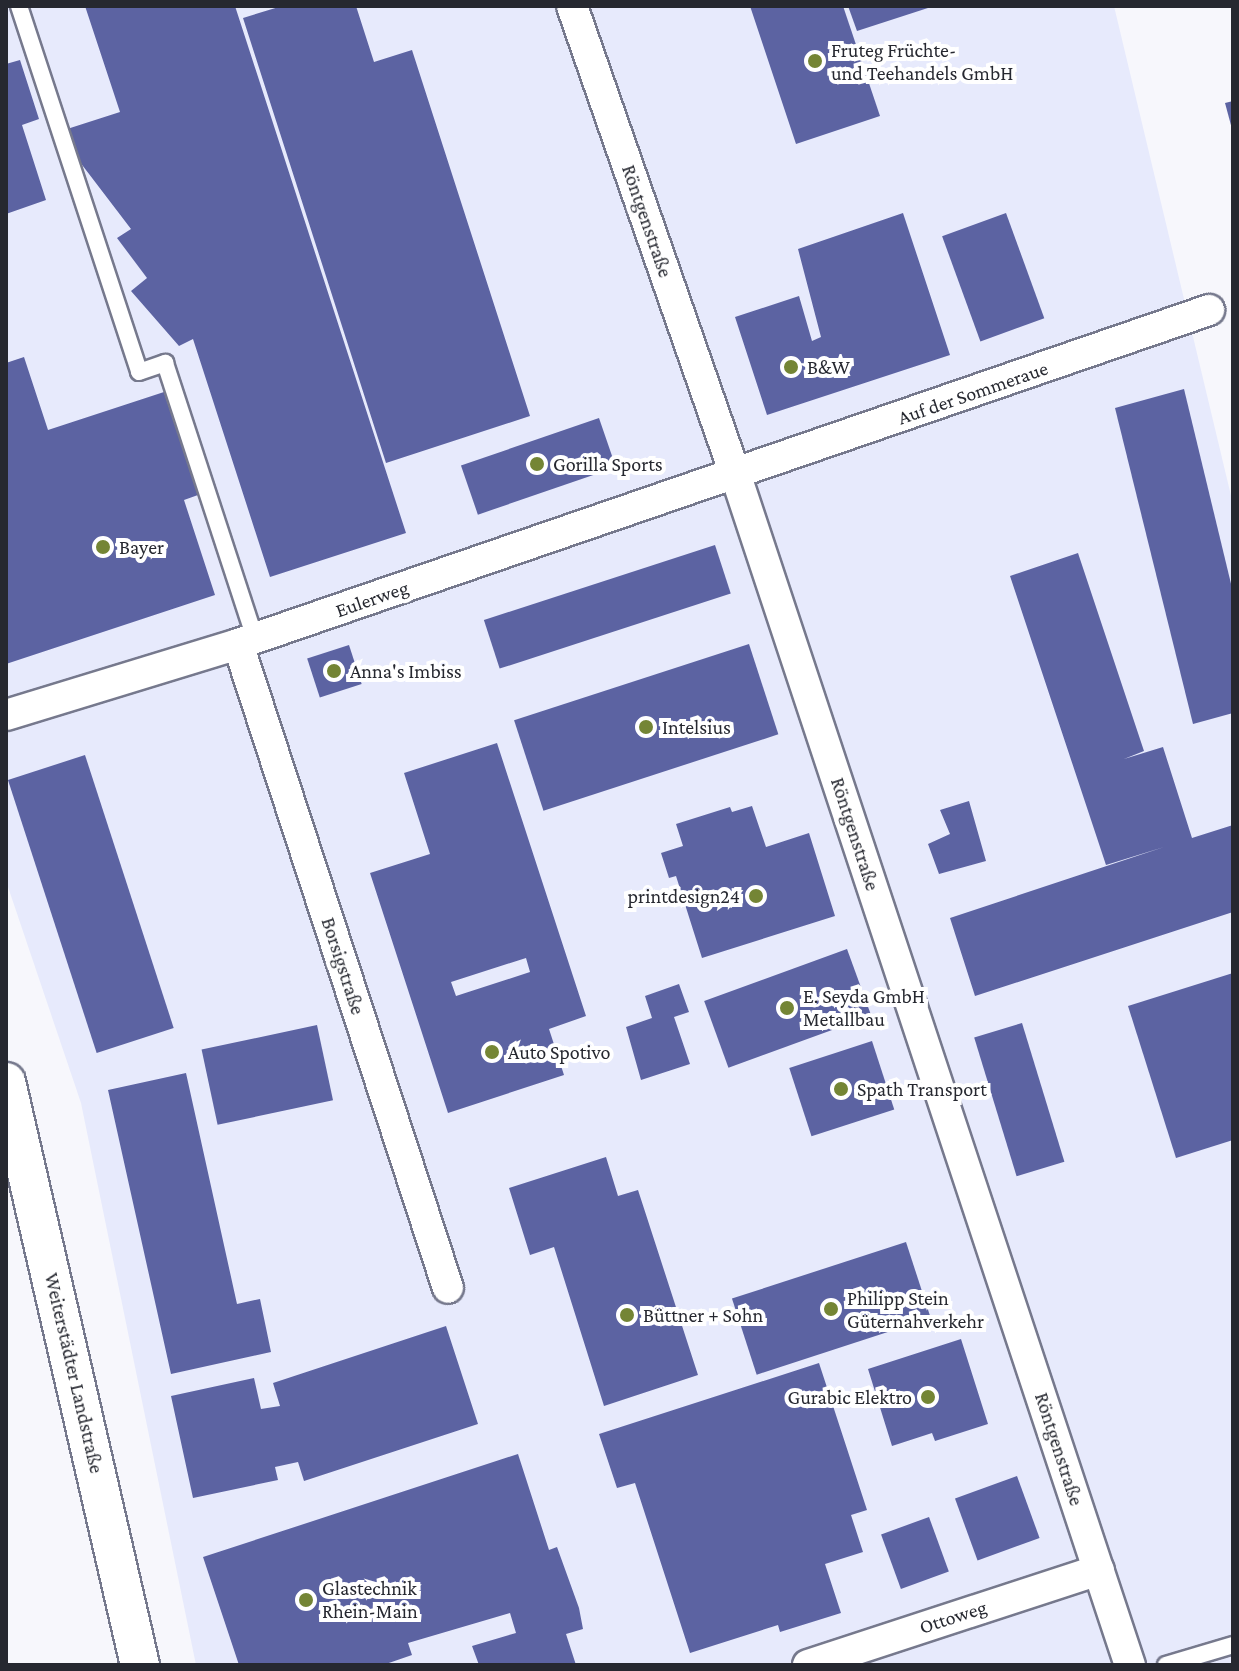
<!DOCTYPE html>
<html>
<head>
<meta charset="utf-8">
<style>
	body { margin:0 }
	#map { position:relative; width:1239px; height:1671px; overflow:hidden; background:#f7f7fc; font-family:"Crimson Pro",serif }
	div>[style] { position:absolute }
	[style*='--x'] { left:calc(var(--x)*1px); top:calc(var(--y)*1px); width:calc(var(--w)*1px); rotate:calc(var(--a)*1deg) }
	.built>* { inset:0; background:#e7eafc }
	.building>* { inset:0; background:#5c63a2; transform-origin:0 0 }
	.roads { filter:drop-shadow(2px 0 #76798d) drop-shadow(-2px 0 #76798d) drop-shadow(0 2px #76798d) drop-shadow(0 -2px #76798d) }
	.service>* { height:16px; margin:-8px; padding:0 8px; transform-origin:8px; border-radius:8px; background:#fff }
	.minor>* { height:30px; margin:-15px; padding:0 15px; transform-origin:15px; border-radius:15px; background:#fff }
	.tertiary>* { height:38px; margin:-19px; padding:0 19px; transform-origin:19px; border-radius:19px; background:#fff }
	.dots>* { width:22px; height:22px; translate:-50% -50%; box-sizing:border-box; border:4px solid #fff; border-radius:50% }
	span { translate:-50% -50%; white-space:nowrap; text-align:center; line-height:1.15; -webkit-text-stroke:8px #fff; paint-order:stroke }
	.poi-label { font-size:20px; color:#262830 }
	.left { translate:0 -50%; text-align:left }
	.right { translate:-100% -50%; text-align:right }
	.street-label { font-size:20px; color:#262830 }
	.frame { position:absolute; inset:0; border:8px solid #262830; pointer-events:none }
</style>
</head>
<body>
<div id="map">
	<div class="built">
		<i style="clip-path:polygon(6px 6px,1114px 6px,1233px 504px,1233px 1665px,196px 1665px,81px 1103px,6px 881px)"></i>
	</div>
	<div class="building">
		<i style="clip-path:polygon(85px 6px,235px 6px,406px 533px,270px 577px,193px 339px,179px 346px,131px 291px,147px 278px,117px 238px,131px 229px,73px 153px,64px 130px,120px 112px)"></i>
		<i style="clip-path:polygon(282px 6px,356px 6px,374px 62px,412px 50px,530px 416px,386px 463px,243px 18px)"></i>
		<i style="clip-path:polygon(750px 6px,843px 6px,880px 116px,796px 144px)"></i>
		<i style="clip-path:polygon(848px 6px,931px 6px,931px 7px,857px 31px)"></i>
		<i style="clip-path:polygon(20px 60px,39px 119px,22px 125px,46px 200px,6px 214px,6px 64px)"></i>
		<i style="clip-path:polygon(1233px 101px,1233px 129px,1232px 129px,1225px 103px)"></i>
		<i style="clip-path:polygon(903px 213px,950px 355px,767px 415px,735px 317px,799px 296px,812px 341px,821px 337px,798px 249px)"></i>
		<i style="left:1006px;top:213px;width:112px;height:68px;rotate:70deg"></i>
		<i style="clip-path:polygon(24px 357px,48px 430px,164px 392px,198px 495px,184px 500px,215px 595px,6px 664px,6px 363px)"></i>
		<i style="clip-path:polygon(1184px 389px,1233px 592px,1233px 713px,1193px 724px,1115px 408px)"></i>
		<i style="left:599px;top:418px;width:52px;height:146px;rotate:71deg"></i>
		<i style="left:715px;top:545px;width:51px;height:243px;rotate:72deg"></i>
		<i style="clip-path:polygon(1078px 553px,1144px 751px,1124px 759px,1163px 747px,1192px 838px,1233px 825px,1233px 912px,975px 996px,950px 918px,1164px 847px,1106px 865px,1010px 576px)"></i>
		<i style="left:749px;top:644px;width:95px;height:247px;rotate:72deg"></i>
		<i style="left:349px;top:645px;width:41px;height:44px;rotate:72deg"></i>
		<i style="clip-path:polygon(evenodd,497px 743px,586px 1016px,549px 1029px,564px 1075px,448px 1113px,370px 873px,430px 854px,404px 773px,497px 743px,526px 958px,530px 972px,456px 996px,451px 982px,526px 958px)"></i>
		<i style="left:85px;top:755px;width:287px;height:81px;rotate:72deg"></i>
		<i style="clip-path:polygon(969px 801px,986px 861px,939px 874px,928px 844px,950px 834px,940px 810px)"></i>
		<i style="clip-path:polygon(752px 806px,766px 847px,809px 833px,835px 916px,702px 958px,676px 876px,669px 878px,661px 853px,683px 846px,676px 824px,730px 807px,732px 812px)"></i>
		<i style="left:847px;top:949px;width:71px;height:152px;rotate:70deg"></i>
		<i style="clip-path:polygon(1233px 973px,1233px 1140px,1176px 1158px,1128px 1006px)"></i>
		<i style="clip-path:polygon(679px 984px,689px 1012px,674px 1017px,690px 1064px,641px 1080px,626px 1027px,652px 1018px,645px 996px)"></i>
		<i style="left:1022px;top:1023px;width:145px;height:50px;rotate:73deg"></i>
		<i style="left:317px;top:1025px;width:77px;height:118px;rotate:78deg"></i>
		<i style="left:872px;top:1041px;width:72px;height:87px;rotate:72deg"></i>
		<i style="clip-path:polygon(186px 1073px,237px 1304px,260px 1299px,271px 1352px,171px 1374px,108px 1090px)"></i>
		<i style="clip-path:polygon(606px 1157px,618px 1196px,638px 1190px,698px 1375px,604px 1406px,554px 1247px,530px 1255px,509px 1188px)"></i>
		<i style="left:906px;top:1242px;width:80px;height:183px;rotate:72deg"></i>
		<i style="clip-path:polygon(446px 1326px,478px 1424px,304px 1481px,298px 1462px,275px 1467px,278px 1480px,193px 1498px,171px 1396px,254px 1378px,261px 1409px,280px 1406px,273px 1383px)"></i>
		<i style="clip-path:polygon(961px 1339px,988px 1424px,935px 1441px,932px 1433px,892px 1446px,868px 1369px)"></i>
		<i style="clip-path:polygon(819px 1363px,867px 1510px,851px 1515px,863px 1552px,825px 1564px,841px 1613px,780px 1632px,778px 1625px,690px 1653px,635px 1483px,617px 1488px,599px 1434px)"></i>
		<i style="clip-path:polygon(518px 1454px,549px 1550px,557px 1547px,579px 1608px,583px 1629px,566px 1634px,576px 1665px,479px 1665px,472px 1646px,516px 1633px,510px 1613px,408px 1643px,412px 1655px,383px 1665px,239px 1665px,203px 1557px)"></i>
		<i style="left:1017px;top:1476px;width:66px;height:66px;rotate:70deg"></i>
		<i style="left:929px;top:1517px;width:58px;height:51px;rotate:70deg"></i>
	</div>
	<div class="roads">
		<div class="service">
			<i style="--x:19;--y:6;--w:385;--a:71.8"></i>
			<i style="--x:139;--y:372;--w:28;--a:-19"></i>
			<i style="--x:165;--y:363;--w:290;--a:71.9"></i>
			<i style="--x:1166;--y:1665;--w:70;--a:-16.6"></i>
		</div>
		<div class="minor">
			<i style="--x:572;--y:6;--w:498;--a:70.8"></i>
			<i style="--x:736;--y:476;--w:1253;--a:71.67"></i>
			<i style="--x:238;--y:644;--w:677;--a:71.94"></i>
			<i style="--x:6;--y:715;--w:243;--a:-17"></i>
			<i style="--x:238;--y:644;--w:1027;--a:-18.98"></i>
			<i style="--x:808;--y:1665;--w:306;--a:-18.1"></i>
		</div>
		<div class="tertiary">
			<i style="--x:6;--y:1082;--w:598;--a:77.06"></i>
		</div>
	</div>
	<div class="dots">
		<i style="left:815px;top:61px;background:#748535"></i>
		<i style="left:791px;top:367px;background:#748535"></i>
		<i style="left:537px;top:464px;background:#748535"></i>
		<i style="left:103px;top:547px;background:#748535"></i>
		<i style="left:334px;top:671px;background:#748535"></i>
		<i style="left:646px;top:727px;background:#748535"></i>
		<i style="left:756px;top:896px;background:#748535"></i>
		<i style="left:787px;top:1008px;background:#748535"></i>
		<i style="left:492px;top:1052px;background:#748535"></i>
		<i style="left:841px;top:1089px;background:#748535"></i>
		<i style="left:831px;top:1309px;background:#748535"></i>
		<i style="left:627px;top:1315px;background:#748535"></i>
		<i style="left:928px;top:1397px;background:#748535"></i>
		<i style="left:306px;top:1600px;background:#748535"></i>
	</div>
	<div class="poi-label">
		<span class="left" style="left:831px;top:62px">Fruteg Früchte-<br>und Teehandels GmbH</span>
		<span class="left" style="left:807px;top:367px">B&amp;W</span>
		<span class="left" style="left:553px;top:464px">Gorilla Sports</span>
		<span class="left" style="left:119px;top:547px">Bayer</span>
		<span class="left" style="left:350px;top:671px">Anna's Imbiss</span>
		<span class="left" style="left:662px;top:727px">Intelsius</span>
		<span class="right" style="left:740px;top:896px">printdesign24</span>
		<span class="left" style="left:803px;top:1008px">E. Seyda GmbH<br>Metallbau</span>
		<span class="left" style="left:508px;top:1052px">Auto Spotivo</span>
		<span class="left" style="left:857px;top:1089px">Spath Transport</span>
		<span class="left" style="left:847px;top:1310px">Philipp Stein<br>Güternahverkehr</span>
		<span class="left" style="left:643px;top:1315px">Büttner + Sohn</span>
		<span class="right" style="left:912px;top:1397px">Gurabic Elektro</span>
		<span class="left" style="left:322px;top:1600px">Glastechnik<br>Rhein-Main</span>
	</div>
	<div class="street-label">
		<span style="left:647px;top:221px;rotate:71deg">Röntgenstraße</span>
		<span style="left:973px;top:393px;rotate:-19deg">Auf der Sommeraue</span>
		<span style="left:372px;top:599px;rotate:-19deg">Eulerweg</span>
		<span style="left:855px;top:834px;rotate:72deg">Röntgenstraße</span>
		<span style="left:343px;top:966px;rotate:72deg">Borsigstraße</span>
		<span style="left:74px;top:1373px;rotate:77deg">Weiterstädter Landstraße</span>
		<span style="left:1059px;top:1449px;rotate:72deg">Röntgenstraße</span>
		<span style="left:953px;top:1617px;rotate:-18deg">Ottoweg</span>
	</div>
	<div class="frame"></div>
</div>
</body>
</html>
